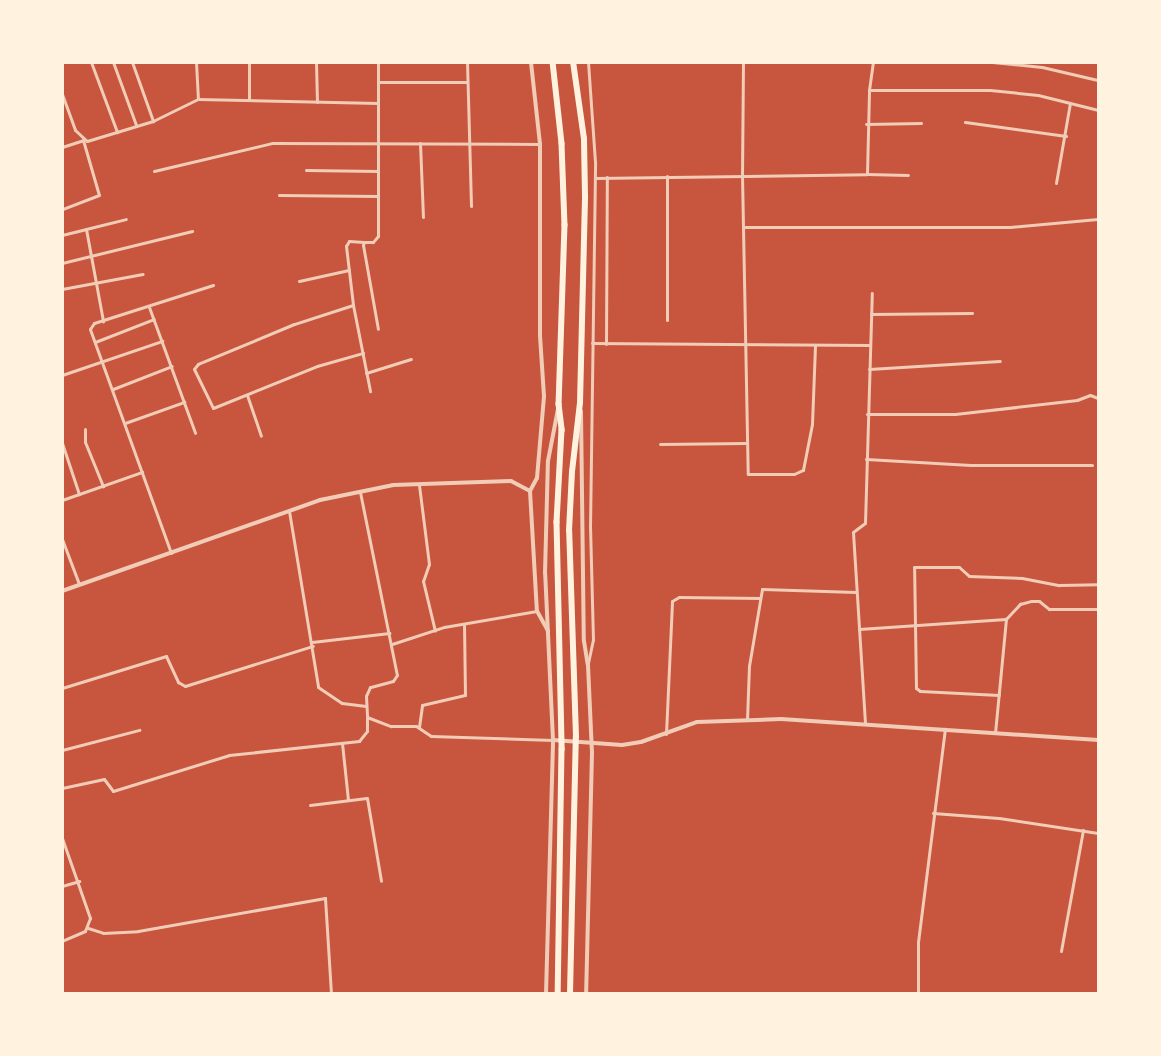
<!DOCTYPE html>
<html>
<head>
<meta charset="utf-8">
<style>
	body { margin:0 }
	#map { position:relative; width:1161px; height:1056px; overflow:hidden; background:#c8553d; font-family:Quicksand,sans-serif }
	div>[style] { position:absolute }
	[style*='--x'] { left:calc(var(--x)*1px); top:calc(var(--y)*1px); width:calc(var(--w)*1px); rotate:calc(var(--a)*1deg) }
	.minor>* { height:3px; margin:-1.5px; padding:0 1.5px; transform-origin:1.5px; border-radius:1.5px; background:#f1ccb7 }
	.tertiary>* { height:4px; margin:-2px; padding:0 2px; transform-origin:2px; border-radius:2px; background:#f1ccb7 }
	.motorway>* { height:5.5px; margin:-2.75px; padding:0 2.75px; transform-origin:2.75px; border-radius:2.75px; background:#fff3e0 }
	span { translate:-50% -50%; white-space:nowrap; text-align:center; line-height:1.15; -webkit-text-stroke:5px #fff3e0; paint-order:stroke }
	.frame { position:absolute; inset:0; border:64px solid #fff3e0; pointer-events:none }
</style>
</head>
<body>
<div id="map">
	<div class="minor">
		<i style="--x:91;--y:62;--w:75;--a:69.6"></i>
		<i style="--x:113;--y:62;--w:67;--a:69.9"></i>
		<i style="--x:132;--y:62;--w:63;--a:70.4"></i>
		<i style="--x:196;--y:62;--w:37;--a:87"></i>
		<i style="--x:316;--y:62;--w:40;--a:88.6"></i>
		<i style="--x:378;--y:62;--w:174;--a:90"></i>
		<i style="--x:378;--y:236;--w:8;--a:130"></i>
		<i style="--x:373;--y:242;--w:9;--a:180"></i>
		<i style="--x:364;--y:242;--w:3;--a:108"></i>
		<i style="--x:363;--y:245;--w:85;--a:79.9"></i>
		<i style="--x:467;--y:62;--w:144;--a:88.4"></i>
		<i style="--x:743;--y:62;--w:113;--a:90.5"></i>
		<i style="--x:742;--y:175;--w:299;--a:88.9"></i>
		<i style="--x:748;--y:474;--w:46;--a:0"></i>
		<i style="--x:794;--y:474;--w:10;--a:-24"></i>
		<i style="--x:803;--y:470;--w:47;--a:-78.9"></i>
		<i style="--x:812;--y:424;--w:79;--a:-87.8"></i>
		<i style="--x:992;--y:62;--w:50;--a:5.7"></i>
		<i style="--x:1042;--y:67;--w:57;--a:13.1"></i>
		<i style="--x:378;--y:82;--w:89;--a:0"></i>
		<i style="--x:869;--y:90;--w:28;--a:-82"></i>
		<i style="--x:62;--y:94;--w:38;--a:70"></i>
		<i style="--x:75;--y:130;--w:16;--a:43"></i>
		<i style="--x:87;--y:141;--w:69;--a:-16.9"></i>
		<i style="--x:153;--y:121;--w:50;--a:-26.1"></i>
		<i style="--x:198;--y:99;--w:180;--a:1.3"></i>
		<i style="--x:249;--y:100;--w:38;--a:-90"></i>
		<i style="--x:965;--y:122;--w:102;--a:7.9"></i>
		<i style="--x:866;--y:124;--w:55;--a:-1"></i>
		<i style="--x:420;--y:143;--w:74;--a:87.7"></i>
		<i style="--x:62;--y:147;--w:22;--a:-18"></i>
		<i style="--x:83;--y:140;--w:57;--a:73.8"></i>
		<i style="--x:99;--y:195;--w:40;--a:159"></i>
		<i style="--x:306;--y:170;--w:72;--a:0.8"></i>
		<i style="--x:154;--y:171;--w:121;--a:-13.3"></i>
		<i style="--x:272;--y:143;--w:268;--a:0.2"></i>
		<i style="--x:867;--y:174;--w:41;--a:1.4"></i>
		<i style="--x:667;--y:176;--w:144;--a:90"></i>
		<i style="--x:595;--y:178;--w:272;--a:-0.8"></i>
		<i style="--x:867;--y:174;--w:84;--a:-88.6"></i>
		<i style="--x:869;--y:90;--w:121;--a:0"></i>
		<i style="--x:990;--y:90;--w:48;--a:5.9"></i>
		<i style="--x:1038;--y:95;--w:62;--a:14"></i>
		<i style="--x:1056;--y:183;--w:81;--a:-80.1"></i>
		<i style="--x:279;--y:195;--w:99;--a:0.6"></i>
		<i style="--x:744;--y:227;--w:266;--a:0"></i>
		<i style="--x:1010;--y:227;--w:88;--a:-5.2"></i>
		<i style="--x:86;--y:229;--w:41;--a:-14"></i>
		<i style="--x:62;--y:235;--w:25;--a:-14"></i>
		<i style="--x:86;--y:229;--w:94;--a:79.5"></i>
		<i style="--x:364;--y:242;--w:15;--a:-176"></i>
		<i style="--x:349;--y:241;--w:6;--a:121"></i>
		<i style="--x:346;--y:246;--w:59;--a:83.2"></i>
		<i style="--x:353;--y:305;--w:88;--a:78.8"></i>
		<i style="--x:62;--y:263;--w:134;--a:-13.8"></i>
		<i style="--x:299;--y:281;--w:51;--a:-12.4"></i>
		<i style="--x:62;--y:289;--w:82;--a:-10.5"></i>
		<i style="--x:353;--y:305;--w:62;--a:162.1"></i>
		<i style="--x:294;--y:324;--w:104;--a:157.4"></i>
		<i style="--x:198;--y:364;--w:6;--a:129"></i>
		<i style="--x:194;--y:369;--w:43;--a:64"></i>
		<i style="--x:213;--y:408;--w:112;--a:-22"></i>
		<i style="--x:317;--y:366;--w:48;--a:-15.8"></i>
		<i style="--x:149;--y:307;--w:134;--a:69.9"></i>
		<i style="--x:871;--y:314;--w:101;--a:-0.6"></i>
		<i style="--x:95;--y:342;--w:63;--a:-21.3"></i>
		<i style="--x:592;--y:343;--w:278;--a:0.4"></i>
		<i style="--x:606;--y:344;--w:167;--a:-89.7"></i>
		<i style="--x:869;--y:369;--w:131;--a:-3.5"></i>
		<i style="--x:366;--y:373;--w:47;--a:-17.3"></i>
		<i style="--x:62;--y:375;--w:106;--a:-18.8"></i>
		<i style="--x:113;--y:389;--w:63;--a:-21.3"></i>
		<i style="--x:247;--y:395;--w:43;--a:71.1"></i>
		<i style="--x:867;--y:414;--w:88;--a:0"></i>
		<i style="--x:955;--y:414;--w:123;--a:-6.5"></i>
		<i style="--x:1077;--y:400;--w:14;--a:-21"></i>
		<i style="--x:1090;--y:395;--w:9;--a:21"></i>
		<i style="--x:125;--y:423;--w:63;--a:-19.6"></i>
		<i style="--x:85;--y:429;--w:13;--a:90"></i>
		<i style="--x:85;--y:442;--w:48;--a:67.8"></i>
		<i style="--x:62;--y:443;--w:54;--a:71.6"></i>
		<i style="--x:660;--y:444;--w:86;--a:-0.7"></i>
		<i style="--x:866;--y:459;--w:105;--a:3.3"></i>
		<i style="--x:971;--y:465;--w:121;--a:0"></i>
		<i style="--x:419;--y:485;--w:80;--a:82.8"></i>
		<i style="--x:429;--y:564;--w:18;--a:109"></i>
		<i style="--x:423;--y:581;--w:51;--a:76.5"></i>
		<i style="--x:360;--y:492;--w:187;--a:78.6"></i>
		<i style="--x:397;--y:675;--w:7;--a:124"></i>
		<i style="--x:393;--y:681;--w:24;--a:165"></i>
		<i style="--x:370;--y:687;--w:10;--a:114"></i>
		<i style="--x:366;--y:696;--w:21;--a:87"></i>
		<i style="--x:62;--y:500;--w:85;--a:-19.3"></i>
		<i style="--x:289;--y:511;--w:178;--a:80.6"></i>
		<i style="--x:318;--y:687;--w:29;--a:34"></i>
		<i style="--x:342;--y:703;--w:24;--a:7"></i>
		<i style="--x:62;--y:539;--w:48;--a:69.3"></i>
		<i style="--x:171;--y:553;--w:238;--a:-109.9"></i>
		<i style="--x:90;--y:329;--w:7;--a:-56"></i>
		<i style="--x:94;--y:323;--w:125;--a:-17.7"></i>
		<i style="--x:859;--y:629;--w:147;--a:-3.9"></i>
		<i style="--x:1006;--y:619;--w:21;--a:-47"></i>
		<i style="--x:1020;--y:604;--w:11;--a:-15"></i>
		<i style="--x:1031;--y:601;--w:8;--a:0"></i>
		<i style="--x:1039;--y:601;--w:13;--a:39"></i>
		<i style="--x:1049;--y:609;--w:49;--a:0"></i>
		<i style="--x:312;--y:642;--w:78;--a:-6.7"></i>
		<i style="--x:392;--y:644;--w:55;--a:-18.1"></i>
		<i style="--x:444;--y:627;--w:94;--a:-9.8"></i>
		<i style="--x:588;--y:663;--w:24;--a:-78"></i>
		<i style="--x:593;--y:640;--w:112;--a:-91.5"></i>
		<i style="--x:590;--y:528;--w:366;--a:-89.2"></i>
		<i style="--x:595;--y:162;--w:100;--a:-94"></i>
		<i style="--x:62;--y:688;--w:109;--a:-17.1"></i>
		<i style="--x:166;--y:656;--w:29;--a:65"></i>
		<i style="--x:178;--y:682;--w:8;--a:30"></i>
		<i style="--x:185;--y:686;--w:134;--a:-17.4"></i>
		<i style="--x:999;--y:695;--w:79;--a:-177.1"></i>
		<i style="--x:920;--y:691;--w:5;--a:-143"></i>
		<i style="--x:916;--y:688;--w:121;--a:-90.9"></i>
		<i style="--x:914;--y:567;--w:45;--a:0"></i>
		<i style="--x:959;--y:567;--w:13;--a:42"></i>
		<i style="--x:969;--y:576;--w:53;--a:2.2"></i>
		<i style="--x:1022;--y:578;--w:38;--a:11"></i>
		<i style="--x:1059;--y:585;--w:39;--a:-1"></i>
		<i style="--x:747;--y:720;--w:54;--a:-87.9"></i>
		<i style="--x:749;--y:666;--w:78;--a:-80.4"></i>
		<i style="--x:762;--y:589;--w:94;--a:1.8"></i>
		<i style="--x:865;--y:723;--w:191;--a:-93.6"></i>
		<i style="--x:853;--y:532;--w:15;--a:-37"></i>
		<i style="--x:865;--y:523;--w:230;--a:-88.3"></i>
		<i style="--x:419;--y:727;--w:22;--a:-82"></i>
		<i style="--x:422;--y:705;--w:44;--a:-13.1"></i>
		<i style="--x:465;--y:695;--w:70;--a:-90.8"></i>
		<i style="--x:995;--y:733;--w:115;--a:-84.5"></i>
		<i style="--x:666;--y:734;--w:133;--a:-87.4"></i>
		<i style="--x:672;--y:601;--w:8;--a:-30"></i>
		<i style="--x:679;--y:597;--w:81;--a:0.7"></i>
		<i style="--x:342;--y:743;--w:57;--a:84"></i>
		<i style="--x:62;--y:750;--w:80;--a:-14.6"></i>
		<i style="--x:62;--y:788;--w:43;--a:-12.1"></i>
		<i style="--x:104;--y:779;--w:15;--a:53"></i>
		<i style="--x:113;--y:791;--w:121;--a:-17.2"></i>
		<i style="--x:229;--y:755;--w:131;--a:-6.1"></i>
		<i style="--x:359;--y:741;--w:13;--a:-51"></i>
		<i style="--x:367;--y:731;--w:14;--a:-90"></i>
		<i style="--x:367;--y:717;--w:26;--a:21"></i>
		<i style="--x:391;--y:726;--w:25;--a:0"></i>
		<i style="--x:416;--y:726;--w:18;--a:34"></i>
		<i style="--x:431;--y:736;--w:122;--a:1.9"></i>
		<i style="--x:310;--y:805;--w:57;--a:-7"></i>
		<i style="--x:367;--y:798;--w:84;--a:80.4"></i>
		<i style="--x:933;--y:813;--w:66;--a:4.3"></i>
		<i style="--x:999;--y:818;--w:100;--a:8.6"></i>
		<i style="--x:62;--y:838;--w:85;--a:70.7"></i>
		<i style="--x:90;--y:918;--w:14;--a:111"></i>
		<i style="--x:85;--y:931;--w:25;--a:157"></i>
		<i style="--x:62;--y:886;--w:18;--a:-16"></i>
		<i style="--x:88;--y:928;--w:16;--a:18"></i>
		<i style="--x:103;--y:933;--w:35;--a:-3"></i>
		<i style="--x:138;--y:931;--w:190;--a:-10"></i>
		<i style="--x:325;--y:898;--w:96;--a:86.4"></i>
		<i style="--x:1061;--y:951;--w:123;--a:-79.7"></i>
		<i style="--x:918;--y:994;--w:52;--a:-90"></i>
		<i style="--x:918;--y:942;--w:215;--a:-82.8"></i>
	</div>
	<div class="tertiary">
		<i style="--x:581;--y:411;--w:230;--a:89.3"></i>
		<i style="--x:584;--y:641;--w:24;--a:81"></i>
		<i style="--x:588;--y:665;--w:88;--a:87.4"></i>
		<i style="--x:592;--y:753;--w:241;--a:91.4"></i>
		<i style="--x:530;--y:491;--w:15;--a:-62"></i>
		<i style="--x:537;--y:478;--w:82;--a:-85.1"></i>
		<i style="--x:544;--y:396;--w:61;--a:-93.8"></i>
		<i style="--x:540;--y:335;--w:191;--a:-90"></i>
		<i style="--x:540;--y:144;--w:82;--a:-96.3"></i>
		<i style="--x:62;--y:591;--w:274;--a:-19.4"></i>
		<i style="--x:320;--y:500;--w:75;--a:-11.6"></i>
		<i style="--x:393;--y:485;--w:118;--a:-1.9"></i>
		<i style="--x:511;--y:481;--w:21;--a:28"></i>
		<i style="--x:530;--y:491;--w:120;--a:86.7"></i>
		<i style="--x:537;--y:611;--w:23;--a:61"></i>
		<i style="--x:553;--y:740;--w:69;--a:4.1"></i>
		<i style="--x:622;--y:745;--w:19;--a:-9"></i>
		<i style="--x:641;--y:742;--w:59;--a:-19.7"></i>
		<i style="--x:697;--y:722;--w:84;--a:-2"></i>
		<i style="--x:781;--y:719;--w:318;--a:3.8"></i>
		<i style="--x:546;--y:994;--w:254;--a:-88.4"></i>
		<i style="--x:553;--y:740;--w:167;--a:-92.7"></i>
		<i style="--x:545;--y:573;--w:112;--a:-88.5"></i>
		<i style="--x:548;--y:461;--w:53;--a:-79.1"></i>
	</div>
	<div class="motorway">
		<i style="--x:553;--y:62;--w:82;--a:83.7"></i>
		<i style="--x:562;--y:144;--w:81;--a:87.9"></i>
		<i style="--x:565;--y:225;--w:179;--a:91.9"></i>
		<i style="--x:559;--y:404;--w:26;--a:83"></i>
		<i style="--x:562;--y:430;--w:92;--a:93.1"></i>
		<i style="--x:557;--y:522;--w:227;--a:88.7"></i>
		<i style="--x:562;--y:749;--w:245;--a:90.9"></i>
		<i style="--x:570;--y:994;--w:257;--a:-88.7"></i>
		<i style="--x:576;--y:737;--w:206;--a:-91.9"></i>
		<i style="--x:569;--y:531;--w:59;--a:-87.1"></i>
		<i style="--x:572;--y:472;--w:69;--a:-83.4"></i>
		<i style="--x:580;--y:403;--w:206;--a:-88.6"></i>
		<i style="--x:585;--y:197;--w:58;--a:-91"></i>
		<i style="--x:584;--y:139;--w:78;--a:-98.1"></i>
	</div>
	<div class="frame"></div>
</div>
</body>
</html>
